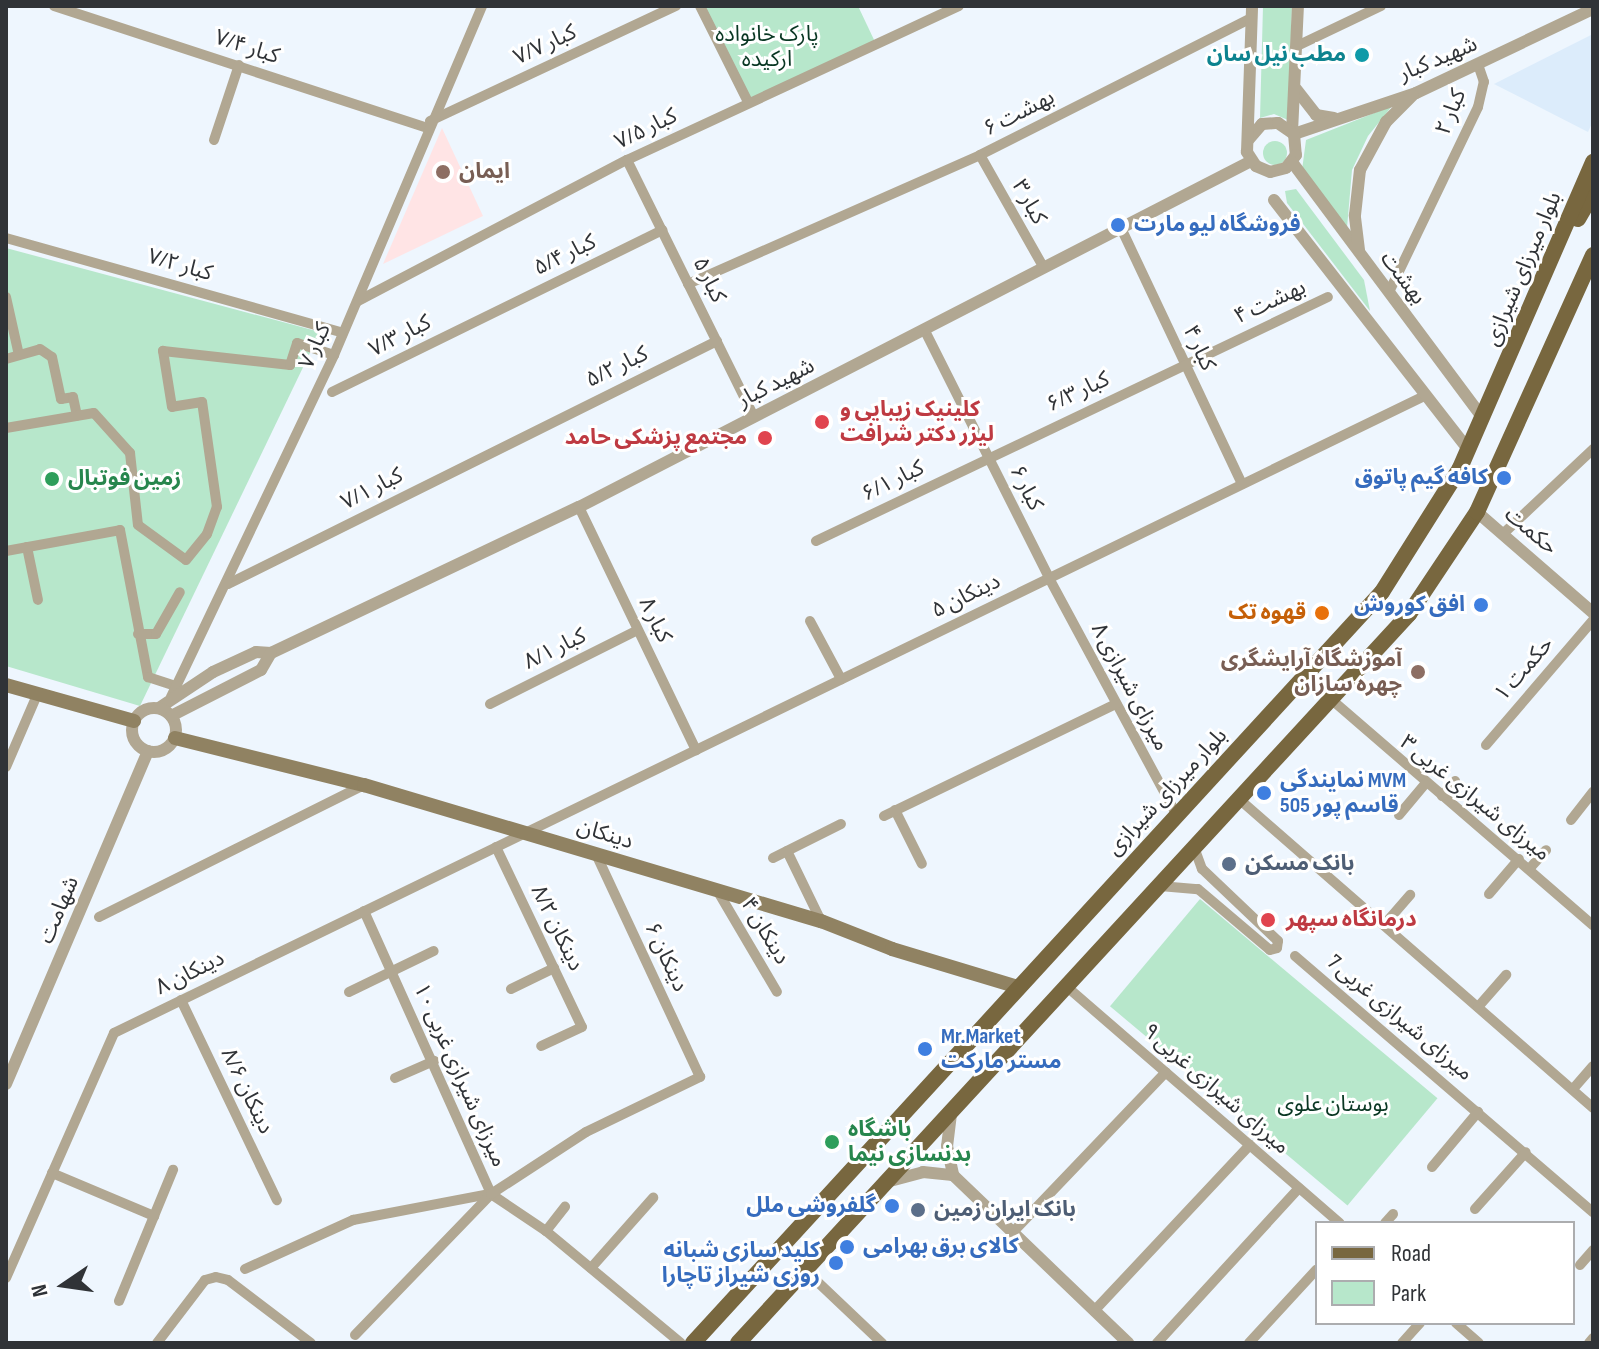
<!DOCTYPE html>
<html>
<head>
<meta charset="utf-8">
<style>
	body { margin:0 }
	#map { position:relative; width:1599px; height:1349px; overflow:hidden; background:#eef6fe; font-family:"Sofia Sans Condensed","Noto Sans Arabic",sans-serif }
	div>[style] { position:absolute }
	[style*='--x'] { left:calc(var(--x)*1px); top:calc(var(--y)*1px); width:calc(var(--w)*1px); rotate:calc(var(--a)*1deg) }
	.built>* { inset:0; background:#dcecfb }
	.education>* { inset:0; background:#ffe4e5 }
	.green>* { inset:0; background:#b7e7cb; transform-origin:0 0 }
	.round { border-radius:50% }
	.minor>* { height:10px; margin:-5px; padding:0 5px; transform-origin:5px; border-radius:5px; background:#b1a792 }
	.tertiary>* { height:12px; margin:-6px; padding:0 6px; transform-origin:6px; border-radius:6px; background:#b1a792 }
	.tertiary>.ring { margin:-6px; padding:0; box-sizing:content-box; background:none; border:12px solid #b1a792; border-radius:50% }
	.secondary>* { height:14px; margin:-7px; padding:0 7px; transform-origin:7px; border-radius:7px; background:#908262 }
	.primary>* { height:16px; margin:-8px; padding:0 8px; transform-origin:8px; border-radius:8px; background:#78673f }
	.dots>* { width:22px; height:22px; translate:-50% -50%; box-sizing:border-box; border:4px solid #fff; border-radius:50% }
	span { translate:-50% -50%; white-space:nowrap; text-align:center; line-height:1.15; -webkit-text-stroke:6px #fff; paint-order:stroke }
	.park-label { font-size:22px; color:#093723 }
	.street-label { font-size:22px; color:#303337 }
	.culture-label { font-size:22px; color:#0d838f; font-weight:700 }
	.right { translate:-100% -50%; text-align:right }
	.education-label { font-size:22px; color:#785e54; font-weight:700 }
	.left { translate:0 -50%; text-align:left }
	.shop-label { font-size:22px; color:#366cbe; font-weight:700 }
	.health-label { font-size:22px; color:#be3a42; font-weight:700 }
	.leisure-label { font-size:22px; color:#27864d; font-weight:700 }
	.food-label { font-size:22px; color:#c56008; font-weight:700 }
	.service-label { font-size:22px; color:#4e5e75; font-weight:700 }
	.frame { position:absolute; inset:0; border:8px solid #303337; pointer-events:none }
	.legend { position:absolute; left:1315px; top:1221px; width:260px; height:104px; box-sizing:border-box; background:#fff; border:2px solid #acadaf; margin:0; padding:10px 14px; list-style:none; font-size:24px; color:#303337 }
	.legend li { display:flex; align-items:center; gap:16px; height:40px }
	.legend b { width:40px; border:2px solid #acadaf }
	.north { position:absolute; left:24px; top:1245px; width:80px; height:80px; -webkit-text-stroke:6px #fff; paint-order:stroke; rotate:257deg; font-size:22px; font-weight:700; line-height:32px; text-align:center; color:#303337 }
	.north::after { content:''; display:block; margin:auto; width:28px; height:36px; background:#303337; clip-path:polygon(50% 0,100% 100%,50% 72%,0 100%) }
</style>
</head>
<body>
<div id="map">
	<div class="built">
		<i style="clip-path:polygon(1593px 34px,1593px 121px,1588px 132px,1494px 84px)"></i>
	</div>
	<div class="education">
		<i style="clip-path:polygon(442px 128px,483px 216px,383px 264px)"></i>
	</div>
	<div class="green">
		<i style="clip-path:polygon(700px 6px,858px 6px,876px 44px,748px 102px)"></i>
		<i style="clip-path:polygon(1263px 6px,1292px 6px,1288px 120px,1274px 114px,1260px 118px)"></i>
		<i style="clip-path:polygon(1392px 106px,1368px 136px,1352px 170px,1347px 228px,1302px 170px,1306px 140px)"></i>
		<i class="round" style="left:1263px;top:141px;width:24px;height:24px"></i>
		<i style="clip-path:polygon(1296px 189px,1364px 280px,1370px 311px,1287px 203px,1285px 191px)"></i>
		<i style="clip-path:polygon(6px 248px,320px 332px,140px 706px,6px 666px)"></i>
		<i style="left:1200px;top:899px;width:310px;height:140px;rotate:40deg"></i>
	</div>
	<div class="minor">
		<i style="--x:54;--y:6;--w:393;--a:18.1"></i>
		<i style="--x:700;--y:6;--w:107;--a:63.4"></i>
		<i style="--x:1297;--y:46;--w:93;--a:-25.5"></i>
		<i style="--x:430;--y:121;--w:272;--a:-25.1"></i>
		<i style="--x:214;--y:140;--w:79;--a:-71.6"></i>
		<i style="--x:980;--y:155;--w:130;--a:60.5"></i>
		<i style="--x:627;--y:160;--w:287;--a:63.7"></i>
		<i style="--x:1121;--y:228;--w:283;--a:64.7"></i>
		<i style="--x:6;--y:238;--w:350;--a:15.7"></i>
		<i style="--x:688;--y:284;--w:319;--a:-23.8"></i>
		<i style="--x:980;--y:155;--w:304;--a:-26.8"></i>
		<i style="--x:1389;--y:292;--w:205;--a:-64.3"></i>
		<i style="--x:1478;--y:107;--w:26;--a:-77"></i>
		<i style="--x:1484;--y:82;--w:18;--a:-109"></i>
		<i style="--x:6;--y:297;--w:59;--a:77.4"></i>
		<i style="--x:358;--y:301;--w:304;--a:-27.7"></i>
		<i style="--x:627;--y:160;--w:366;--a:-24.9"></i>
		<i style="--x:924;--y:329;--w:279;--a:63.3"></i>
		<i style="--x:1049;--y:578;--w:268;--a:61.7"></i>
		<i style="--x:6;--y:359;--w:35;--a:-16"></i>
		<i style="--x:40;--y:349;--w:14;--a:34"></i>
		<i style="--x:52;--y:357;--w:43;--a:77.9"></i>
		<i style="--x:61;--y:399;--w:12;--a:-9"></i>
		<i style="--x:73;--y:397;--w:19;--a:78"></i>
		<i style="--x:332;--y:392;--w:368;--a:-26.1"></i>
		<i style="--x:6;--y:428;--w:89;--a:-9.7"></i>
		<i style="--x:94;--y:413;--w:54;--a:48"></i>
		<i style="--x:130;--y:453;--w:72;--a:83.7"></i>
		<i style="--x:138;--y:525;--w:59;--a:36.1"></i>
		<i style="--x:186;--y:560;--w:33;--a:-51"></i>
		<i style="--x:207;--y:534;--w:29;--a:-70"></i>
		<i style="--x:217;--y:507;--w:106;--a:-98.1"></i>
		<i style="--x:202;--y:402;--w:30;--a:171"></i>
		<i style="--x:172;--y:407;--w:57;--a:-99.1"></i>
		<i style="--x:163;--y:351;--w:128;--a:6.3"></i>
		<i style="--x:290;--y:365;--w:23;--a:-72"></i>
		<i style="--x:297;--y:343;--w:39;--a:18"></i>
		<i style="--x:579;--y:507;--w:270;--a:64.3"></i>
		<i style="--x:1505;--y:532;--w:121;--a:-43.3"></i>
		<i style="--x:816;--y:541;--w:567;--a:-25.48"></i>
		<i style="--x:27;--y:547;--w:54;--a:78.3"></i>
		<i style="--x:6;--y:551;--w:116;--a:-10.4"></i>
		<i style="--x:120;--y:530;--w:150;--a:79.2"></i>
		<i style="--x:148;--y:677;--w:29;--a:18"></i>
		<i style="--x:228;--y:584;--w:546;--a:-26.42"></i>
		<i style="--x:810;--y:621;--w:66;--a:61.9"></i>
		<i style="--x:138;--y:634;--w:18;--a:0"></i>
		<i style="--x:156;--y:634;--w:48;--a:-60.3"></i>
		<i style="--x:171;--y:697;--w:379;--a:-64.5"></i>
		<i style="--x:334;--y:355;--w:379;--a:-67"></i>
		<i style="--x:1332;--y:700;--w:345;--a:40.8"></i>
		<i style="--x:490;--y:704;--w:165;--a:-26.6"></i>
		<i style="--x:1486;--y:745;--w:165;--a:-49.4"></i>
		<i style="--x:6;--y:767;--w:78;--a:-66.7"></i>
		<i style="--x:1442;--y:796;--w:20;--a:-49"></i>
		<i style="--x:1239;--y:799;--w:470;--a:41.1"></i>
		<i style="--x:895;--y:810;--w:60;--a:63.4"></i>
		<i style="--x:1399;--y:815;--w:40;--a:-50"></i>
		<i style="--x:884;--y:816;--w:258;--a:-25.8"></i>
		<i style="--x:1571;--y:820;--w:36;--a:-52"></i>
		<i style="--x:496;--y:847;--w:199;--a:64.5"></i>
		<i style="--x:582;--y:1027;--w:45;--a:155.1"></i>
		<i style="--x:787;--y:851;--w:78;--a:64.1"></i>
		<i style="--x:773;--y:858;--w:76;--a:-26.6"></i>
		<i style="--x:1530;--y:868;--w:24;--a:-48"></i>
		<i style="--x:1160;--y:886;--w:38;--a:5"></i>
		<i style="--x:1198;--y:889;--w:94;--a:40.3"></i>
		<i style="--x:1270;--y:950;--w:7;--a:-16"></i>
		<i style="--x:1277;--y:948;--w:7;--a:-82"></i>
		<i style="--x:1278;--y:941;--w:105;--a:-136.5"></i>
		<i style="--x:1202;--y:869;--w:23;--a:-110"></i>
		<i style="--x:717;--y:890;--w:118;--a:59.5"></i>
		<i style="--x:1489;--y:894;--w:46;--a:-49.4"></i>
		<i style="--x:364;--y:911;--w:310;--a:65.8"></i>
		<i style="--x:491;--y:1194;--w:66;--a:33.9"></i>
		<i style="--x:546;--y:1231;--w:175;--a:39.7"></i>
		<i style="--x:99;--y:917;--w:296;--a:-26.5"></i>
		<i style="--x:1384;--y:925;--w:40;--a:-49"></i>
		<i style="--x:1295;--y:956;--w:393;--a:40.7"></i>
		<i style="--x:1066;--y:986;--w:362;--a:40.9"></i>
		<i style="--x:511;--y:989;--w:48;--a:-26"></i>
		<i style="--x:349;--y:992;--w:94;--a:-25.8"></i>
		<i style="--x:181;--y:1000;--w:222;--a:64.4"></i>
		<i style="--x:1478;--y:1007;--w:43;--a:-48.8"></i>
		<i style="--x:395;--y:1078;--w:43;--a:-23.6"></i>
		<i style="--x:1573;--y:1089;--w:30;--a:-49"></i>
		<i style="--x:1432;--y:1167;--w:72;--a:-50.1"></i>
		<i style="--x:52;--y:1173;--w:111;--a:22.9"></i>
		<i style="--x:1475;--y:1209;--w:76;--a:-48.2"></i>
		<i style="--x:1385;--y:1223;--w:12;--a:-48"></i>
		<i style="--x:546;--y:1231;--w:31;--a:-52"></i>
		<i style="--x:1013;--y:1232;--w:221;--a:-46.3"></i>
		<i style="--x:1580;--y:1265;--w:20;--a:-49"></i>
		<i style="--x:591;--y:1268;--w:94;--a:-48.5"></i>
		<i style="--x:245;--y:1269;--w:119;--a:-24.4"></i>
		<i style="--x:353;--y:1220;--w:138;--a:-10.8"></i>
		<i style="--x:804;--y:1269;--w:108;--a:43.5"></i>
		<i style="--x:6;--y:1278;--w:268;--a:-66.2"></i>
		<i style="--x:114;--y:1033;--w:1457;--a:-25.93"></i>
		<i style="--x:119;--y:1301;--w:142;--a:-67.6"></i>
		<i style="--x:1094;--y:1311;--w:228;--a:-46.8"></i>
		<i style="--x:1456;--y:1323;--w:30;--a:41"></i>
		<i style="--x:355;--y:1335;--w:196;--a:-46"></i>
		<i style="--x:491;--y:1194;--w:113;--a:-33.1"></i>
		<i style="--x:586;--y:1132;--w:127;--a:-25.8"></i>
		<i style="--x:700;--y:1077;--w:246;--a:-115"></i>
		<i style="--x:157;--y:1343;--w:79;--a:-52.7"></i>
		<i style="--x:205;--y:1280;--w:11;--a:-15"></i>
		<i style="--x:216;--y:1277;--w:12;--a:14"></i>
		<i style="--x:228;--y:1280;--w:104;--a:37.2"></i>
		<i style="--x:1157;--y:1343;--w:210;--a:-47.5"></i>
		<i style="--x:1249;--y:1343;--w:100;--a:-47.4"></i>
		<i style="--x:1402;--y:1343;--w:27;--a:-48"></i>
		<i style="--x:1589;--y:1343;--w:6;--a:-51"></i>
	</div>
	<div class="tertiary">
		<i style="--x:1296;--y:89;--w:33;--a:52"></i>
		<i style="--x:1316;--y:115;--w:18;--a:9"></i>
		<i style="--x:1292;--y:132;--w:126;--a:-87.3"></i>
		<i style="--x:1294;--y:134;--w:129;--a:-18.6"></i>
		<i style="--x:1416;--y:93;--w:196;--a:-25.4"></i>
		<i style="--x:1249;--y:139;--w:20;--a:-49"></i>
		<i style="--x:1262;--y:124;--w:16;--a:-4"></i>
		<i style="--x:1278;--y:123;--w:19;--a:35"></i>
		<i style="--x:1294;--y:134;--w:21;--a:85"></i>
		<i style="--x:1296;--y:155;--w:16;--a:128"></i>
		<i style="--x:1286;--y:168;--w:16;--a:166"></i>
		<i style="--x:1270;--y:172;--w:15;--a:-157"></i>
		<i style="--x:1256;--y:166;--w:17;--a:-123"></i>
		<i style="--x:1247;--y:152;--w:146;--a:-88"></i>
		<i style="--x:1292;--y:162;--w:318;--a:53.3"></i>
		<i style="--x:1274;--y:200;--w:316;--a:52.1"></i>
		<i style="--x:1359;--y:250;--w:35;--a:-97"></i>
		<i style="--x:1355;--y:215;--w:45;--a:-83.7"></i>
		<i style="--x:1360;--y:170;--w:55;--a:-61.6"></i>
		<i style="--x:1386;--y:122;--w:38;--a:-45"></i>
		<i style="--x:1477;--y:512;--w:154;--a:41"></i>
		<i style="--x:159;--y:708;--w:65;--a:-33.7"></i>
		<i style="--x:213;--y:672;--w:47;--a:-24.9"></i>
		<i style="--x:256;--y:652;--w:15;--a:4"></i>
		<i style="--x:271;--y:653;--w:341;--a:-25.4"></i>
		<i style="--x:579;--y:507;--w:756;--a:-27.24"></i>
		<i class="ring" style="left:132px;top:708px;width:32px;height:32px"></i>
		<i style="--x:171;--y:716;--w:101;--a:-27.1"></i>
		<i style="--x:261;--y:670;--w:20;--a:-60"></i>
		<i style="--x:6;--y:1084;--w:362;--a:-66.9"></i>
		<i style="--x:951;--y:1114;--w:32;--a:97"></i>
		<i style="--x:947;--y:1146;--w:30;--a:78"></i>
		<i style="--x:953;--y:1175;--w:243;--a:43.8"></i>
		<i style="--x:890;--y:1181;--w:34;--a:-15"></i>
		<i style="--x:923;--y:1172;--w:30;--a:6"></i>
	</div>
	<div class="secondary">
		<i style="--x:6;--y:685;--w:133;--a:15.7"></i>
		<i style="--x:175;--y:738;--w:195;--a:14"></i>
		<i style="--x:364;--y:785;--w:477;--a:16.6"></i>
		<i style="--x:821;--y:921;--w:76;--a:21.5"></i>
		<i style="--x:892;--y:949;--w:132;--a:16.8"></i>
	</div>
	<div class="primary">
		<i style="--x:1578;--y:219;--w:30;--a:-60"></i>
		<i style="--x:693;--y:1343;--w:1019;--a:-47.47"></i>
		<i style="--x:1382;--y:592;--w:146;--a:-57.8"></i>
		<i style="--x:1460;--y:468;--w:334;--a:-66.5"></i>
		<i style="--x:738;--y:1343;--w:991;--a:-47.37"></i>
		<i style="--x:1409;--y:614;--w:123;--a:-56.3"></i>
		<i style="--x:1477;--y:512;--w:282;--a:-65.7"></i>
	</div>
	<div class="dots">
		<i style="left:1362px;top:55px;background:#0f9aa8"></i>
		<i style="left:443px;top:172px;background:#8d6e63"></i>
		<i style="left:1118px;top:225px;background:#3f7fe0"></i>
		<i style="left:822px;top:422px;background:#e0444e"></i>
		<i style="left:765px;top:438px;background:#e0444e"></i>
		<i style="left:1504px;top:478px;background:#3f7fe0"></i>
		<i style="left:52px;top:479px;background:#2e9e5b"></i>
		<i style="left:1481px;top:605px;background:#3f7fe0"></i>
		<i style="left:1322px;top:613px;background:#e8710a"></i>
		<i style="left:1418px;top:672px;background:#8d6e63"></i>
		<i style="left:1264px;top:793px;background:#3f7fe0"></i>
		<i style="left:1229px;top:864px;background:#5c6f8a"></i>
		<i style="left:1268px;top:920px;background:#e0444e"></i>
		<i style="left:925px;top:1049px;background:#3f7fe0"></i>
		<i style="left:832px;top:1142px;background:#2e9e5b"></i>
		<i style="left:892px;top:1206px;background:#3f7fe0"></i>
		<i style="left:918px;top:1210px;background:#5c6f8a"></i>
		<i style="left:847px;top:1247px;background:#3f7fe0"></i>
		<i style="left:836px;top:1263px;background:#3f7fe0"></i>
	</div>
	<div class="park-label">
		<span style="left:767px;top:47px">پارک خانواده<br>ارکیده</span>
		<span style="left:1333px;top:1105px">بوستان علوی</span>
	</div>
	<div class="street-label">
		<span style="left:545px;top:45px;rotate:-25deg">۷/۷ کبار</span>
		<span style="left:247px;top:47px;rotate:18deg">۷/۴ کبار</span>
		<span style="left:1438px;top:59px;rotate:-23deg">شهید کبار</span>
		<span style="left:1451px;top:112px;rotate:-68deg">۲ کبار</span>
		<span style="left:1019px;top:113px;rotate:-27deg">۶ بهشت</span>
		<span style="left:646px;top:129px;rotate:-26deg">۷/۵ کبار</span>
		<span style="left:1029px;top:202px;rotate:61deg">۳ کبار</span>
		<span style="left:565px;top:255px;rotate:-26deg">۵/۴ کبار</span>
		<span style="left:180px;top:265px;rotate:16deg">۷/۲ کبار</span>
		<span style="left:1523px;top:269px;rotate:-67deg">بلوار میرزای شیرازی</span>
		<span style="left:1403px;top:278px;rotate:53deg">بهشت</span>
		<span style="left:709px;top:280px;rotate:64deg">۵ کبار</span>
		<span style="left:1270px;top:302px;rotate:-25deg">۴ بهشت</span>
		<span style="left:400px;top:336px;rotate:-27deg">۷/۳ کبار</span>
		<span style="left:315px;top:346px;rotate:-66deg">۷ کبار</span>
		<span style="left:1199px;top:348px;rotate:65deg">۴ کبار</span>
		<span style="left:617px;top:367px;rotate:-26deg">۵/۲ کبار</span>
		<span style="left:776px;top:383px;rotate:-27deg">شهید کبار</span>
		<span style="left:1078px;top:392px;rotate:-25deg">۶/۳ کبار</span>
		<span style="left:893px;top:481px;rotate:-26deg">۶/۱ کبار</span>
		<span style="left:1026px;top:488px;rotate:63deg">۶ کبار</span>
		<span style="left:372px;top:489px;rotate:-27deg">۷/۱ کبار</span>
		<span style="left:1531px;top:531px;rotate:40deg">حکمت</span>
		<span style="left:966px;top:596px;rotate:-26deg">۵ دینکان</span>
		<span style="left:655px;top:620px;rotate:64deg">۸ کبار</span>
		<span style="left:555px;top:649px;rotate:-26deg">۸/۱ کبار</span>
		<span style="left:1524px;top:669px;rotate:-49deg">۱ حکمت</span>
		<span style="left:1130px;top:687px;rotate:62deg">۸ میرزای شیرازی</span>
		<span style="left:1167px;top:792px;rotate:-47deg">بلوار میرزای شیرازی</span>
		<span style="left:1475px;top:798px;rotate:39deg">۳ میرزای شیرازی غربی</span>
		<span style="left:605px;top:834px;rotate:17deg">دینکان</span>
		<span style="left:59px;top:910px;rotate:-67deg">شهامت</span>
		<span style="left:557px;top:928px;rotate:64deg">دینکان ۸/۲</span>
		<span style="left:765px;top:931px;rotate:59deg">دینکان ۴</span>
		<span style="left:666px;top:957px;rotate:65deg">دینکان ۶</span>
		<span style="left:190px;top:973px;rotate:-26deg">۸ دینکان</span>
		<span style="left:1400px;top:1018px;rotate:40deg">میرزای شیرازی غربی 7</span>
		<span style="left:460px;top:1075px;rotate:66deg">۱۰ میرزای شیرازی غربی</span>
		<span style="left:1216px;top:1089px;rotate:41deg">میرزای شیرازی غربی ۹</span>
		<span style="left:247px;top:1091px;rotate:64deg">۸/۶ دینکان</span>
	</div>
	<div class="culture-label">
		<span class="right" style="left:1346px;top:55px">مطب نیل سان</span>
	</div>
	<div class="education-label">
		<span class="left" style="left:459px;top:172px">ایمان</span>
		<span class="right" style="left:1402px;top:672px">آموزشگاه آرایشگری<br>چهره سازان</span>
	</div>
	<div class="shop-label">
		<span class="left" style="left:1134px;top:225px">فروشگاه لیو مارت</span>
		<span class="right" style="left:1488px;top:478px">کافه گیم پاتوق</span>
		<span class="right" style="left:1465px;top:605px">افق کوروش</span>
		<span class="left" style="left:1280px;top:793px">نمایندگی MVM<br>505 قاسم پور</span>
		<span class="left" style="left:941px;top:1049px">Mr.Market<br>مستر مارکت</span>
		<span class="right" style="left:876px;top:1206px">گلفروشی ملل</span>
		<span class="left" style="left:863px;top:1247px">کالای برق بهرامی</span>
		<span class="right" style="left:820px;top:1263px">کلید سازی شبانه<br>روزی شیراز تاچارا</span>
	</div>
	<div class="health-label">
		<span class="left" style="left:840px;top:422px">کلینیک زیبایی و<br>لیزر دکتر شرافت</span>
		<span class="right" style="left:747px;top:438px">مجتمع پزشکی حامد</span>
		<span class="left" style="left:1286px;top:920px">درمانگاه سپهر</span>
	</div>
	<div class="leisure-label">
		<span class="left" style="left:68px;top:479px">زمین فوتبال</span>
		<span class="left" style="left:848px;top:1142px">باشگاه<br>بدنسازی نیما</span>
	</div>
	<div class="food-label">
		<span class="right" style="left:1306px;top:613px">قهوه تک</span>
	</div>
	<div class="service-label">
		<span class="left" style="left:1245px;top:864px">بانک مسکن</span>
		<span class="left" style="left:934px;top:1210px">بانک ایران زمین</span>
	</div>
	<div class="frame"></div>
	<ul class="legend">
	<li><b style="height:10px;background:#78673f"></b>Road</li>
	<li><b style="height:22px;background:#b7e7cb"></b>Park</li>
	</ul>
	<div class="north">N</div>
</div>
</body>
</html>
